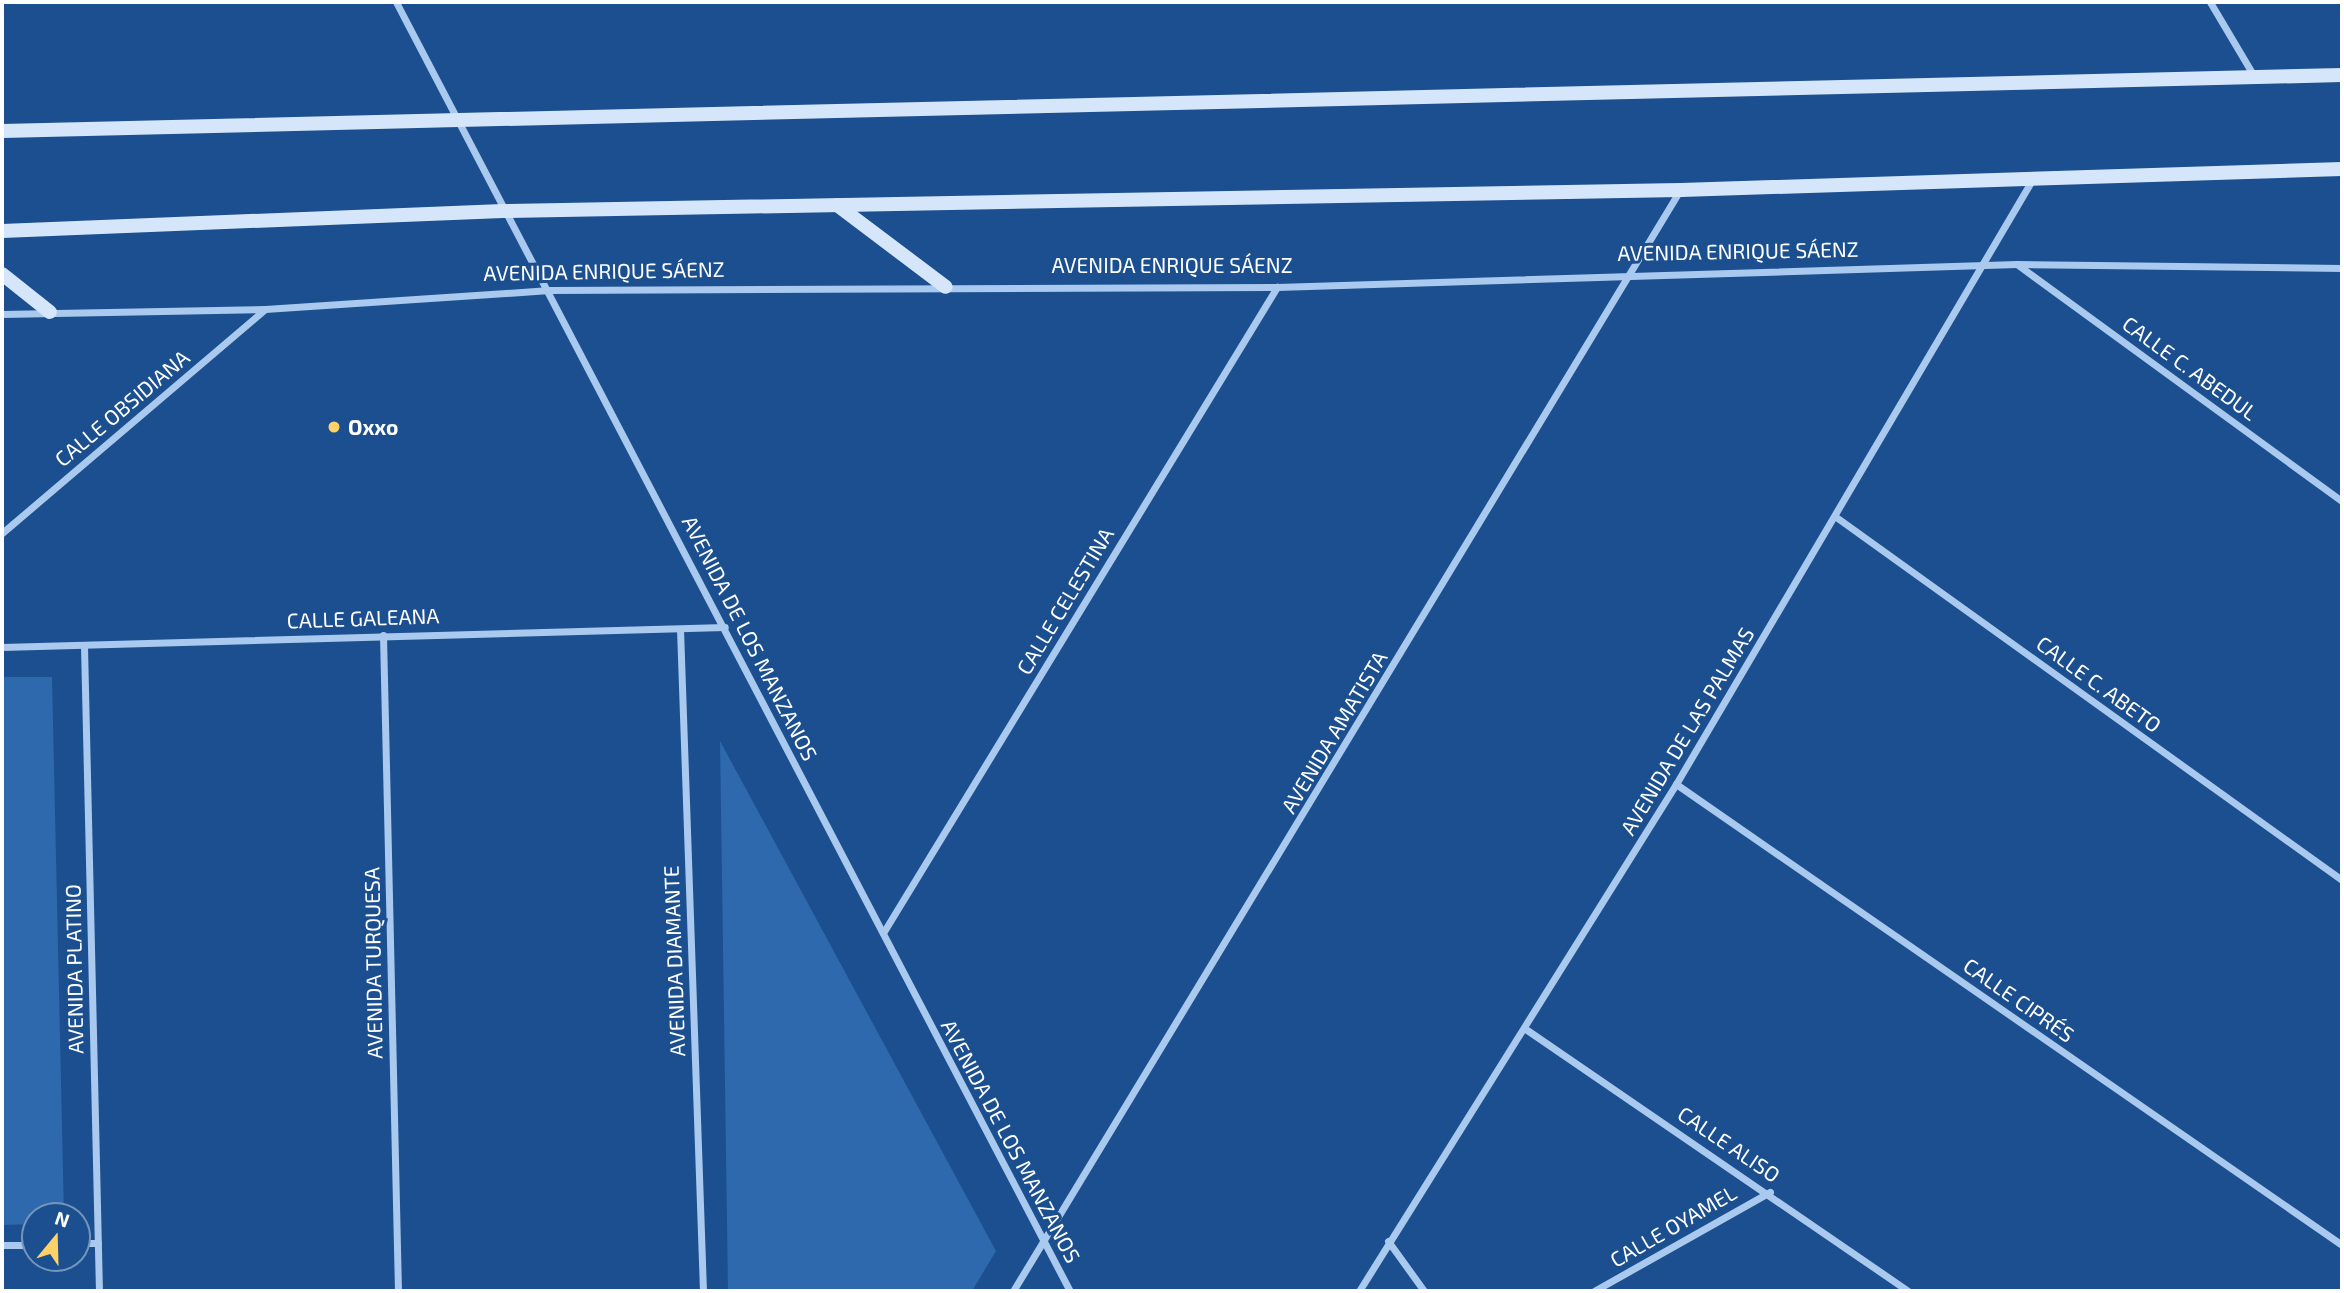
<!DOCTYPE html>
<html>
<head>
<meta charset="utf-8">
<style>
	body { margin:0 }
	#map { position:relative; width:2344px; height:1293px; overflow:hidden; background:#1b4f8f; font-family:"Exo 2",sans-serif }
	div>[style] { position:absolute }
	[style*='--x'] { left:calc(var(--x)*1px); top:calc(var(--y)*1px); width:calc(var(--w)*1px); rotate:calc(var(--a)*1deg) }
	.green>* { inset:0; background:#2e69ad }
	.street>* { height:7px; margin:-3.5px; padding:0 3.5px; transform-origin:3.5px; border-radius:3.5px; background:#a9c9ee }
	.secondary>* { height:14px; margin:-7px; padding:0 7px; transform-origin:7px; border-radius:7px; background:#d6e6fa }
	.dots>* { width:19px; height:19px; translate:-50% -50%; box-sizing:border-box; border:4px solid #1b4f8f; border-radius:50% }
	span { translate:-50% -50%; white-space:nowrap; text-align:center; line-height:1.15; -webkit-text-stroke:6px #1b4f8f; paint-order:stroke }
	.street-label { font-size:21px; color:#fff }
	.poi-label { font-size:21px; color:#fff; font-weight:700 }
	.left { translate:0 -50%; text-align:left }
	.frame { position:absolute; inset:0; border:4px solid #fff; pointer-events:none }
	.north { position:absolute; left:21px; top:1202px; width:70px; height:70px; box-sizing:border-box; background:#1b4f8f; border:2px solid #7695bc; border-radius:50%; rotate:19deg; font-size:19px; font-weight:700; line-height:28px; text-align:center; color:#fff }
	.north::after { content:''; display:block; margin:auto; width:24px; height:32px; background:#ffd166; clip-path:polygon(50% 0,100% 100%,50% 72%,0 100%) }
</style>
</head>
<body>
<div id="map">
	<div class="green">
		<i style="clip-path:polygon(2px 677px,52px 677px,64px 1216px,35px 1216px,35px 1224px,2px 1225px)"></i>
		<i style="clip-path:polygon(720px 741px,996px 1251px,972px 1291px,728px 1291px)"></i>
	</div>
	<div class="street">
		<i style="--x:396;--y:2;--w:1455;--a:62.4"></i>
		<i style="--x:2210;--y:2;--w:86;--a:59.3"></i>
		<i style="--x:2018;--y:265;--w:401;--a:36.1"></i>
		<i style="--x:2;--y:314;--w:263;--a:-1.1"></i>
		<i style="--x:265;--y:309;--w:285;--a:-3.8"></i>
		<i style="--x:549;--y:290;--w:728;--a:-0.24"></i>
		<i style="--x:1277;--y:287;--w:740;--a:-1.78"></i>
		<i style="--x:2017;--y:264;--w:325;--a:0.7"></i>
		<i style="--x:1836;--y:517;--w:623;--a:35.66"></i>
		<i style="--x:2;--y:533;--w:345;--a:-40.4"></i>
		<i style="--x:680;--y:629;--w:662;--a:88.01"></i>
		<i style="--x:383;--y:635;--w:656;--a:88.69"></i>
		<i style="--x:84;--y:646;--w:645;--a:88.67"></i>
		<i style="--x:2;--y:647;--w:723;--a:-1.58"></i>
		<i style="--x:1676;--y:784;--w:810;--a:34.69"></i>
		<i style="--x:883;--y:933;--w:757;--a:-58.62"></i>
		<i style="--x:1527;--y:1030;--w:462;--a:34.4"></i>
		<i style="--x:1388;--y:1241;--w:62;--a:54.2"></i>
		<i style="--x:77;--y:1243;--w:21;--a:0"></i>
		<i style="--x:2;--y:1245;--w:33;--a:0"></i>
		<i style="--x:1013;--y:1291;--w:1287;--a:-58.79"></i>
		<i style="--x:1359;--y:1291;--w:598;--a:-57.98"></i>
		<i style="--x:1676;--y:784;--w:701;--a:-59.48"></i>
		<i style="--x:1594;--y:1291;--w:202;--a:-29.4"></i>
	</div>
	<div class="secondary">
		<i style="--x:2;--y:131;--w:2341;--a:-1.37"></i>
		<i style="--x:837;--y:205;--w:136;--a:37"></i>
		<i style="--x:2;--y:231;--w:501;--a:-2.29"></i>
		<i style="--x:503;--y:211;--w:1178;--a:-1.02"></i>
		<i style="--x:1681;--y:190;--w:661;--a:-1.82"></i>
		<i style="--x:2;--y:274;--w:61;--a:38.4"></i>
	</div>
	<div class="dots">
		<i style="left:334px;top:427px;background:#ffd166"></i>
	</div>
	<div class="street-label">
		<span style="left:1738px;top:251px;rotate:-1deg">AVENIDA ENRIQUE SÁENZ</span>
		<span style="left:1172px;top:265px">AVENIDA ENRIQUE SÁENZ</span>
		<span style="left:604px;top:271px;rotate:-1deg">AVENIDA ENRIQUE SÁENZ</span>
		<span style="left:2190px;top:368px;rotate:36deg">CALLE C. ABEDUL</span>
		<span style="left:122px;top:408px;rotate:-40deg">CALLE OBSIDIANA</span>
		<span style="left:1065px;top:601px;rotate:-59deg">CALLE CELESTINA</span>
		<span style="left:363px;top:618px;rotate:-2deg">CALLE GALEANA</span>
		<span style="left:750px;top:638px;rotate:63deg">AVENIDA DE LOS MANZANOS</span>
		<span style="left:2099px;top:684px;rotate:36deg">CALLE C. ABETO</span>
		<span style="left:1687px;top:731px;rotate:-59deg">AVENIDA DE LAS PALMAS</span>
		<span style="left:1334px;top:732px;rotate:-59deg">AVENIDA AMATISTA</span>
		<span style="left:674px;top:961px;rotate:-92deg">AVENIDA DIAMANTE</span>
		<span style="left:373px;top:963px;rotate:-91deg">AVENIDA TURQUESA</span>
		<span style="left:74px;top:969px;rotate:-91deg">AVENIDA PLATINO</span>
		<span style="left:2019px;top:1000px;rotate:35deg">CALLE CIPRÉS</span>
		<span style="left:1011px;top:1141px;rotate:62deg">AVENIDA DE LOS MANZANOS</span>
		<span style="left:1729px;top:1144px;rotate:34deg">CALLE ALISO</span>
		<span style="left:1673px;top:1226px;rotate:-30deg">CALLE OYAMEL</span>
	</div>
	<div class="poi-label">
		<span class="left" style="left:348px;top:427px">Oxxo</span>
	</div>
	<div class="frame"></div>
	<div class="north">N</div>
</div>
</body>
</html>
